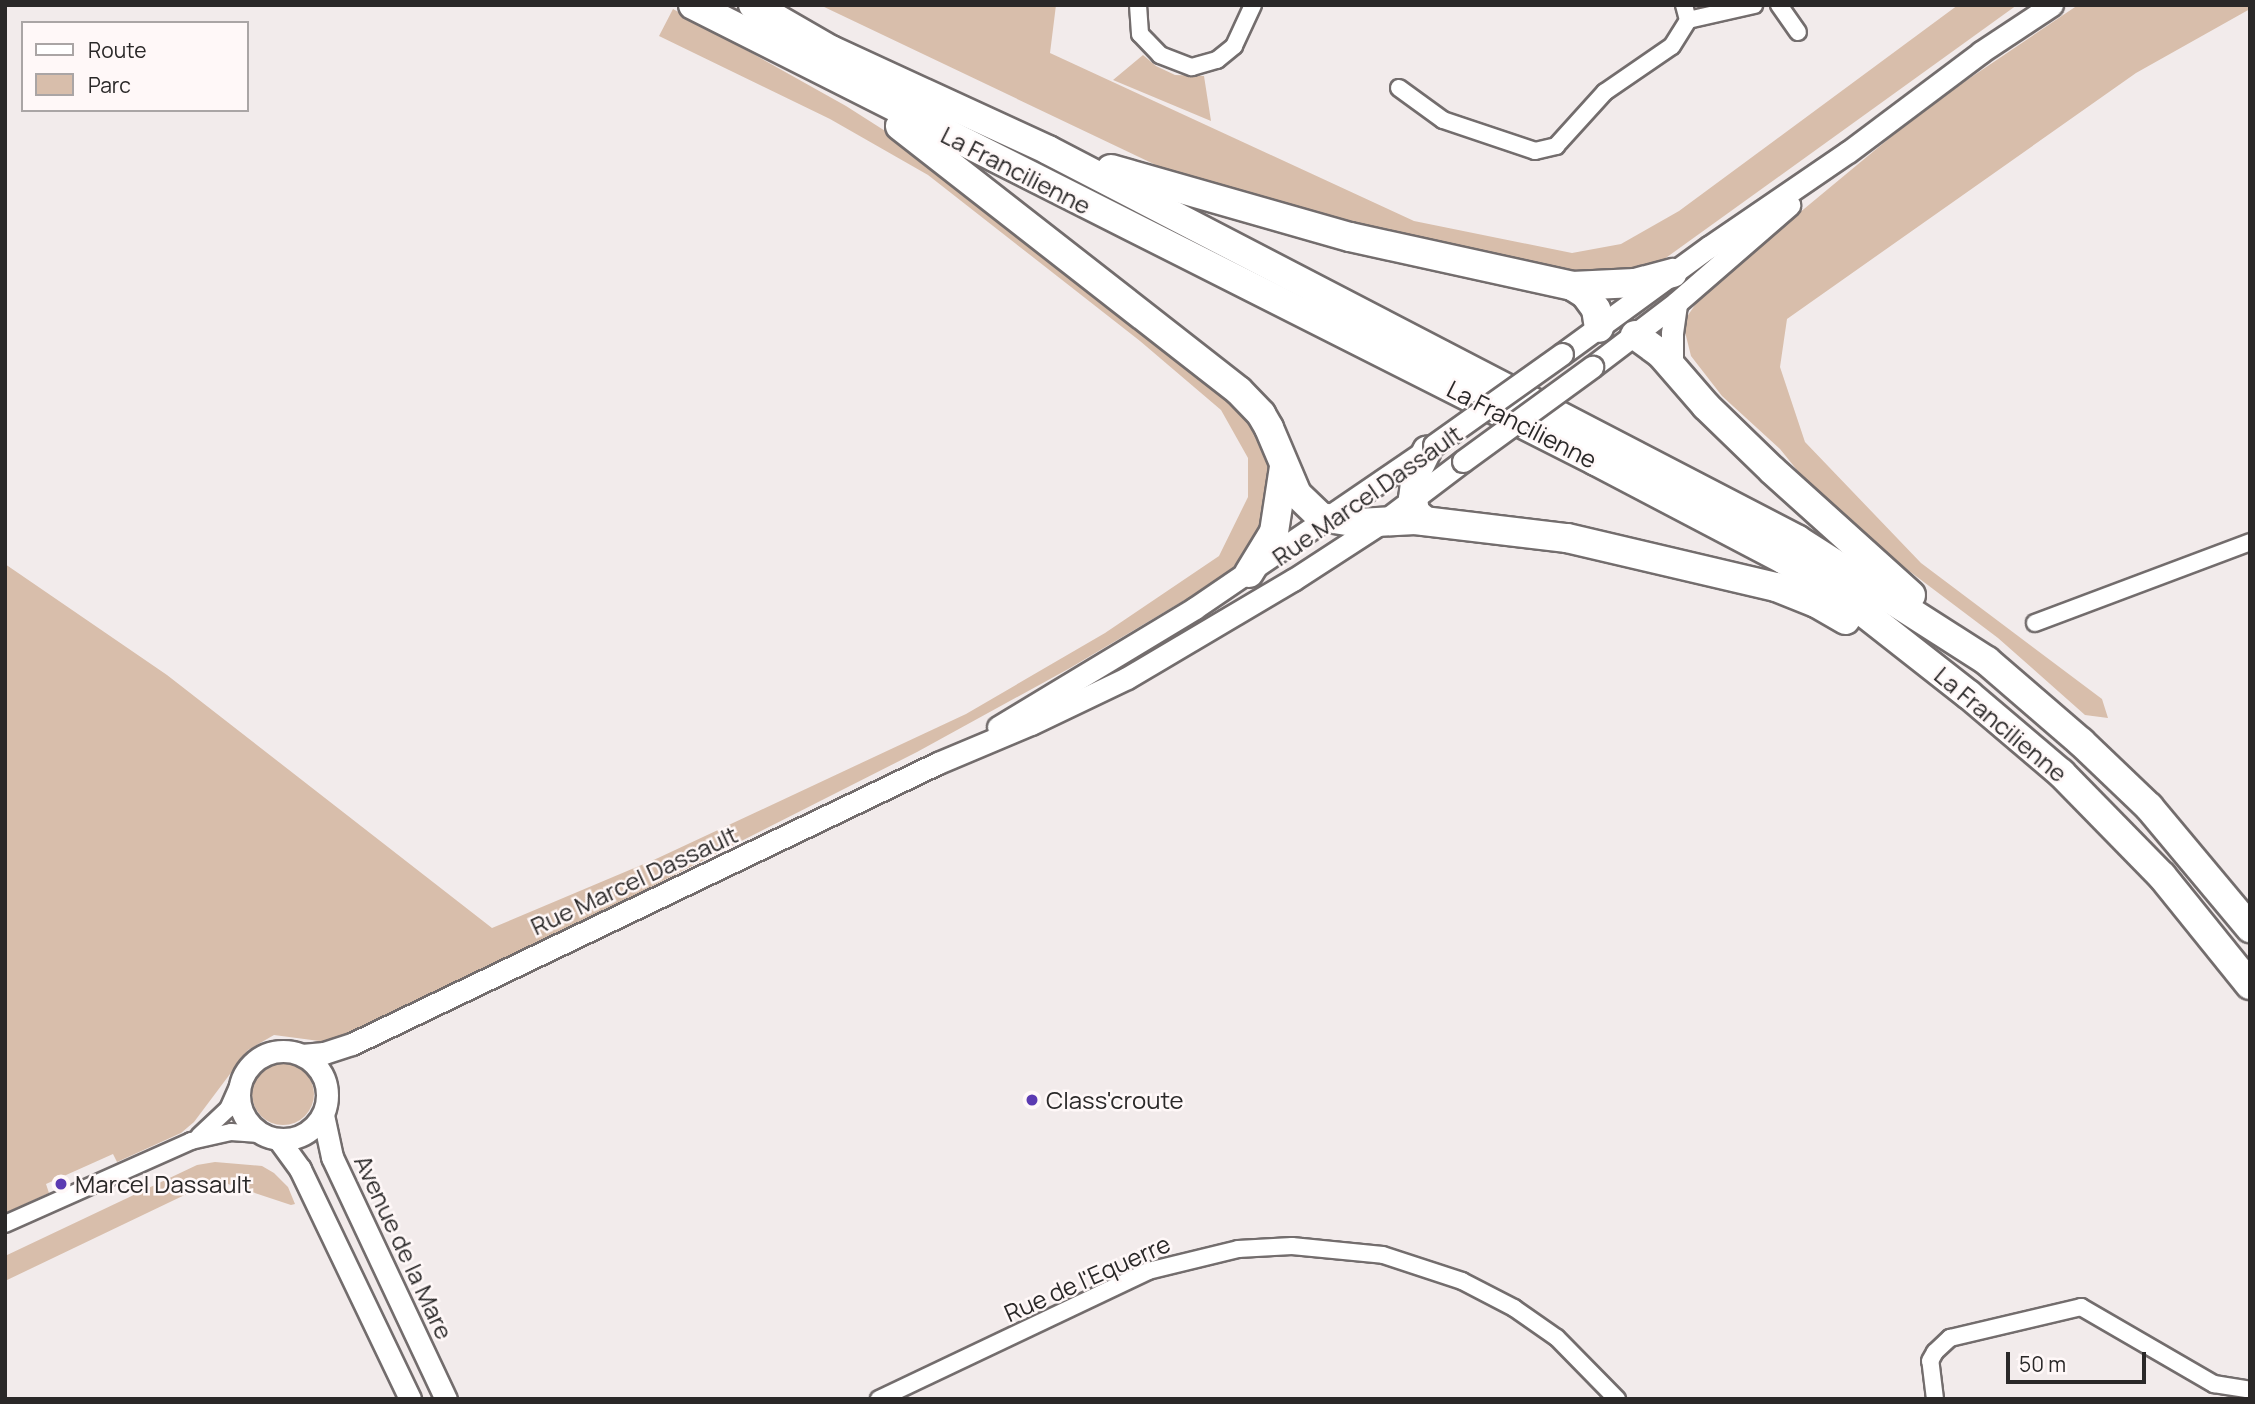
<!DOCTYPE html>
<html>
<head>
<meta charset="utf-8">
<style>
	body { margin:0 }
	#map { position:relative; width:2255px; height:1404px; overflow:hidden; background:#f2ebeb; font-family:Manrope,sans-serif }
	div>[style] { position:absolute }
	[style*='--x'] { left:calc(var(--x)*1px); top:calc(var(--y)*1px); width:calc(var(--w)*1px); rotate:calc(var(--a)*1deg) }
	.green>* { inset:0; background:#d8beab }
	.round { border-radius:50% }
	.roads { filter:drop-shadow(2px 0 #736d6d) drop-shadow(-2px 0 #736d6d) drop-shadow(0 2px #736d6d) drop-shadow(0 -2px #736d6d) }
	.street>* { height:16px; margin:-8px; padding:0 8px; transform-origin:8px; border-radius:8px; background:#fff }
	.secondary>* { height:21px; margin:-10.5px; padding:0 10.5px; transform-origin:10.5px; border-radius:10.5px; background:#fff }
	.secondary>.ring { margin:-10.5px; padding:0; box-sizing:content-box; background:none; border:21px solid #fff; border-radius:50% }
	.highway>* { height:28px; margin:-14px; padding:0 14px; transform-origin:14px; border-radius:14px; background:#fff }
	.bridges { filter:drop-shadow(2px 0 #736d6d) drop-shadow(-2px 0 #736d6d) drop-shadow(0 2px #736d6d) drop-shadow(0 -2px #736d6d) }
	.secondary-bridge>* { height:21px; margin:-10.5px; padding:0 10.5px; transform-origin:10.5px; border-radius:10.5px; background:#fff }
	.dots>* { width:19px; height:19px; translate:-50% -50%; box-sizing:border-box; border:4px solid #fff8f8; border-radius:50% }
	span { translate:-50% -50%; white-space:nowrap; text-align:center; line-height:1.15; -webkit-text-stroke:5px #fff8f8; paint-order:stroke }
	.street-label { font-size:24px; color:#2a2828 }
	.poi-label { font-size:24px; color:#2a2828 }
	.left { translate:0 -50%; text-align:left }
	.frame { position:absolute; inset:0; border:7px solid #2a2828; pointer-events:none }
	.legend { position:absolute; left:21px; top:21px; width:228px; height:91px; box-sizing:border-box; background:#fff8f8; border:2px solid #aaa5a5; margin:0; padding:9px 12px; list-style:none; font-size:21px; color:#2a2828 }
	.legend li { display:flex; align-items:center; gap:14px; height:35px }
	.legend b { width:35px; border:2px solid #aaa5a5 }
	.scale { position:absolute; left:2006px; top:1352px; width:140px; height:32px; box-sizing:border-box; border:4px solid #2a2828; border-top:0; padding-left:9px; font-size:21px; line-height:24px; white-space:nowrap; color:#2a2828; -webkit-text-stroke:5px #fff8f8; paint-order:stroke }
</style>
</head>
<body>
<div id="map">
	<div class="green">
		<i style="clip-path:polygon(820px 5px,1056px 5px,1050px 53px,1414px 221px,1572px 253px,1621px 244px,1679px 211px,1958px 5px,2017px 5px,1656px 265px,1595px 278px,1425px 242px,1160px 167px)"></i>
		<i style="clip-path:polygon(2078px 5px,2250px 5px,2250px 9px,2136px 73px,1787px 319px,1780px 367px,1805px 442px,1921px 563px,2102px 699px,2108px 718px,2085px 715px,1998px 638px,1831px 512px,1780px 449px,1722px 396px,1691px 356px,1685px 332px,1686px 318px,1704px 292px,1927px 107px)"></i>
		<i style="clip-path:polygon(673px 9px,846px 106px,926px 157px,1258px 424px,1272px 456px,1270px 516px,1245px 559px,1220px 579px,1070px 668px,917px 752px,639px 893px,350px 1034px,327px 1042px,274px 1035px,248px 1050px,194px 1122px,181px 1133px,117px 1162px,113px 1154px,46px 1184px,49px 1193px,5px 1213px,5px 564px,167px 675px,492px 928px,658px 858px,966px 714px,1105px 633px,1219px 556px,1248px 497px,1248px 458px,1221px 410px,1140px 341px,928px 175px,830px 119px,659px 36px)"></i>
		<i style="clip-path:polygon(1143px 55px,1156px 66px,1175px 75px,1204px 76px,1211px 121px,1113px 80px)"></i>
		<i class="round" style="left:252px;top:1063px;width:62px;height:62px"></i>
		<i style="clip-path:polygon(215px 1162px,262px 1166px,274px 1173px,288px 1187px,295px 1204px,291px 1205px,216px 1180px,5px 1281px,5px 1256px,197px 1165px)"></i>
	</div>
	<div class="roads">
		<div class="street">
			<i style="--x:1138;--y:5;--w:29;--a:86"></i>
			<i style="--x:1140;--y:34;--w:29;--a:46"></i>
			<i style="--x:1160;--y:55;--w:34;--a:21"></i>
			<i style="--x:1192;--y:67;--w:26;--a:-16"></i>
			<i style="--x:1217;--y:60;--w:22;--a:-39"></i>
			<i style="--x:1234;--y:46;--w:45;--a:-65.1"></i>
			<i style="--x:1779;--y:5;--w:33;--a:55"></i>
			<i style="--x:1688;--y:20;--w:68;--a:-12.8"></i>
			<i style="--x:1399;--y:88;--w:54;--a:36"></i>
			<i style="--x:1443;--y:120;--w:97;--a:18.6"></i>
			<i style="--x:1535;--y:151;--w:22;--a:-13"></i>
			<i style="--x:1556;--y:146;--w:73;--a:-47.8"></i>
			<i style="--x:1605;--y:92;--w:81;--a:-34.5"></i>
			<i style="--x:1672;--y:46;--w:31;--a:-58"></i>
			<i style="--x:1688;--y:20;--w:16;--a:-105"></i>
			<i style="--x:2035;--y:623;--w:230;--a:-20.6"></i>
			<i style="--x:199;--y:1136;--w:40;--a:-43"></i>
			<i style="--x:228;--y:1109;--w:27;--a:-66"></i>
			<i style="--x:5;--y:1224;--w:204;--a:-24"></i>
			<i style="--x:191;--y:1141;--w:41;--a:-12.7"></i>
			<i style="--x:231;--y:1132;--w:28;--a:4"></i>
			<i style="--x:879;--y:1399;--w:298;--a:-25.4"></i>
			<i style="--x:1148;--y:1271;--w:93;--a:-13.7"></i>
			<i style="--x:1238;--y:1249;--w:54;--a:-3.2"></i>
			<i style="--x:1292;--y:1246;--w:91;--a:5.6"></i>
			<i style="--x:1383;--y:1255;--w:83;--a:18.2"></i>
			<i style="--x:1462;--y:1281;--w:59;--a:27.4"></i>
			<i style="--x:1514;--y:1308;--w:52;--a:34.9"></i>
			<i style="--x:1557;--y:1338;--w:86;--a:45.5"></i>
			<i style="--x:1935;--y:1399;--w:38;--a:-97"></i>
			<i style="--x:1930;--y:1361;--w:10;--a:-61"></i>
			<i style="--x:1935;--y:1352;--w:21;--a:-43"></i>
			<i style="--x:1950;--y:1338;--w:135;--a:-13.3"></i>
			<i style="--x:2081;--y:1307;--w:154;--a:30.1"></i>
			<i style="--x:2214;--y:1384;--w:36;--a:9"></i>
		</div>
		<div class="secondary">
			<i style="--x:1562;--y:354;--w:182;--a:-36.1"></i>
			<i style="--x:1709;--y:247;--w:168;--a:-34.4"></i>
			<i style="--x:1848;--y:152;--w:166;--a:-36.9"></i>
			<i style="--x:1981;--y:52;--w:85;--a:-33.5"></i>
			<i style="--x:1672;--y:366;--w:33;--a:-90"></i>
			<i style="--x:1672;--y:333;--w:30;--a:-82"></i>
			<i style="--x:1592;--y:367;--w:106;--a:-37.3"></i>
			<i style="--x:1676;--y:303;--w:150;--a:-40.9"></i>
			<i style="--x:998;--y:727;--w:230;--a:-31.1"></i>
			<i style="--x:1195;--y:608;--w:281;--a:-34.3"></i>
			<i class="ring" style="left:239px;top:1051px;width:67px;height:67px"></i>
			<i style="--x:302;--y:1055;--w:22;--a:-5"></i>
			<i style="--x:324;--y:1053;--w:29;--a:-18"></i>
			<i style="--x:352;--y:1044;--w:650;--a:-25.62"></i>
			<i style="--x:938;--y:763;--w:101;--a:-22.8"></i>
			<i style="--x:1031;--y:724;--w:106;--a:-25.6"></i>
			<i style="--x:1127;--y:678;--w:193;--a:-30.6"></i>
			<i style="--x:1293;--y:580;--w:108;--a:-33"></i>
			<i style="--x:1384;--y:521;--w:99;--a:-37.2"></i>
			<i style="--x:323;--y:1115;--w:43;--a:77.9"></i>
			<i style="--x:332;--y:1157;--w:268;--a:64.8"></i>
			<i style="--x:279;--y:1140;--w:36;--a:54"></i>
			<i style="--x:300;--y:1169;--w:255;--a:64.4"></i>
		</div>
		<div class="highway">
			<i style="--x:693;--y:5;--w:1012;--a:26.79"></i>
			<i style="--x:1596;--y:461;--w:211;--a:27.7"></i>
			<i style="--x:1783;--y:559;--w:72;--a:31.9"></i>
			<i style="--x:1844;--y:597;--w:159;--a:38.1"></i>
			<i style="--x:1969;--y:695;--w:121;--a:40.3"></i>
			<i style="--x:2061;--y:773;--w:144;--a:45.6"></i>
			<i style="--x:2162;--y:876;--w:140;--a:51.1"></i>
			<i style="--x:753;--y:5;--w:90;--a:30"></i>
			<i style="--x:831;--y:50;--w:239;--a:24.7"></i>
			<i style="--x:1048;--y:150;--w:845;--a:27.47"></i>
			<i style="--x:1798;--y:540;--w:224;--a:32.6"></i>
			<i style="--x:1987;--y:661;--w:124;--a:40.8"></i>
			<i style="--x:2081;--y:742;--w:94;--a:43.7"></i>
			<i style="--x:2149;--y:807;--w:158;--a:50.1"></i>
			<i style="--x:900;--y:126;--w:430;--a:38"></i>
			<i style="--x:1239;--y:391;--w:32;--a:46"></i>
			<i style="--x:1261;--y:414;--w:16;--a:60"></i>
			<i style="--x:1269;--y:428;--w:72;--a:67"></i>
			<i style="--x:1297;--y:494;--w:33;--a:44"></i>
			<i style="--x:1321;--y:517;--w:37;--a:9"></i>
			<i style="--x:1358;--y:523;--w:57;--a:-3"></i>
			<i style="--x:1415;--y:520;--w:153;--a:6.8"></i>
			<i style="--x:1567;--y:538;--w:215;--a:13.2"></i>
			<i style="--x:1776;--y:587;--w:43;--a:21.8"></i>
			<i style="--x:1816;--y:603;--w:34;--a:30"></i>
			<i style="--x:1111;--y:169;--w:248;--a:15.9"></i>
			<i style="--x:1350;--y:237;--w:227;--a:12.4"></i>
			<i style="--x:1572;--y:286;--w:63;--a:-2.7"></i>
			<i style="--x:1635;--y:283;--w:39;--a:-15"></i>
			<i style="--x:1572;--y:286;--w:15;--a:32"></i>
			<i style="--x:1585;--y:294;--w:19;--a:54"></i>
			<i style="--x:1596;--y:309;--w:19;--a:81"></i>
			<i style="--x:1635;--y:335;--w:32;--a:36"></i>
			<i style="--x:1661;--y:354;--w:69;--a:49.1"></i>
			<i style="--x:1706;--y:406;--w:92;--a:44.1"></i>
			<i style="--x:1772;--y:470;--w:187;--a:42"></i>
			<i style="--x:1425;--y:521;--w:13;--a:-138"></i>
			<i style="--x:1415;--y:512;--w:13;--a:-99"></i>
			<i style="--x:1413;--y:499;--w:26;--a:-83"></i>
			<i style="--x:1416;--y:473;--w:25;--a:-64"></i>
			<i style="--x:1249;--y:573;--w:48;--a:-58.6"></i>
			<i style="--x:1274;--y:532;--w:66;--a:-81.3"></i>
		</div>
	</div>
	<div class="bridges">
		<div class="secondary-bridge">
			<i style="--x:1434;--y:445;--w:157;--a:-35.4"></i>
			<i style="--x:1463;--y:461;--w:160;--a:-36.1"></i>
		</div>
	</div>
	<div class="dots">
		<i style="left:1032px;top:1100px;background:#5b3ab2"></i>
		<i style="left:61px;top:1184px;background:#5b3ab2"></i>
	</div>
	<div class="street-label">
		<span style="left:1016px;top:170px;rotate:27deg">La Francilienne</span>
		<span style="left:1522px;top:424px;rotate:27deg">La Francilienne</span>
		<span style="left:1367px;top:495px;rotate:-35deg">Rue Marcel Dassault</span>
		<span style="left:2001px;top:724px;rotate:40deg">La Francilienne</span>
		<span style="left:634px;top:880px;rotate:-25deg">Rue Marcel Dassault</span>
		<span style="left:404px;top:1247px;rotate:65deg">Avenue de la Mare</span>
		<span style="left:1087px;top:1278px;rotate:-24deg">Rue de l'Equerre</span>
	</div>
	<div class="poi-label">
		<span class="left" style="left:1046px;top:1100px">Class'croute</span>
		<span class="left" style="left:75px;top:1184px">Marcel Dassault</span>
	</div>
	<div class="frame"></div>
	<ul class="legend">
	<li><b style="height:9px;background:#fff"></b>Route</li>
	<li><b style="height:19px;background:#d8beab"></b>Parc</li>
	</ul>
	<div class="scale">50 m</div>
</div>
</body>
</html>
